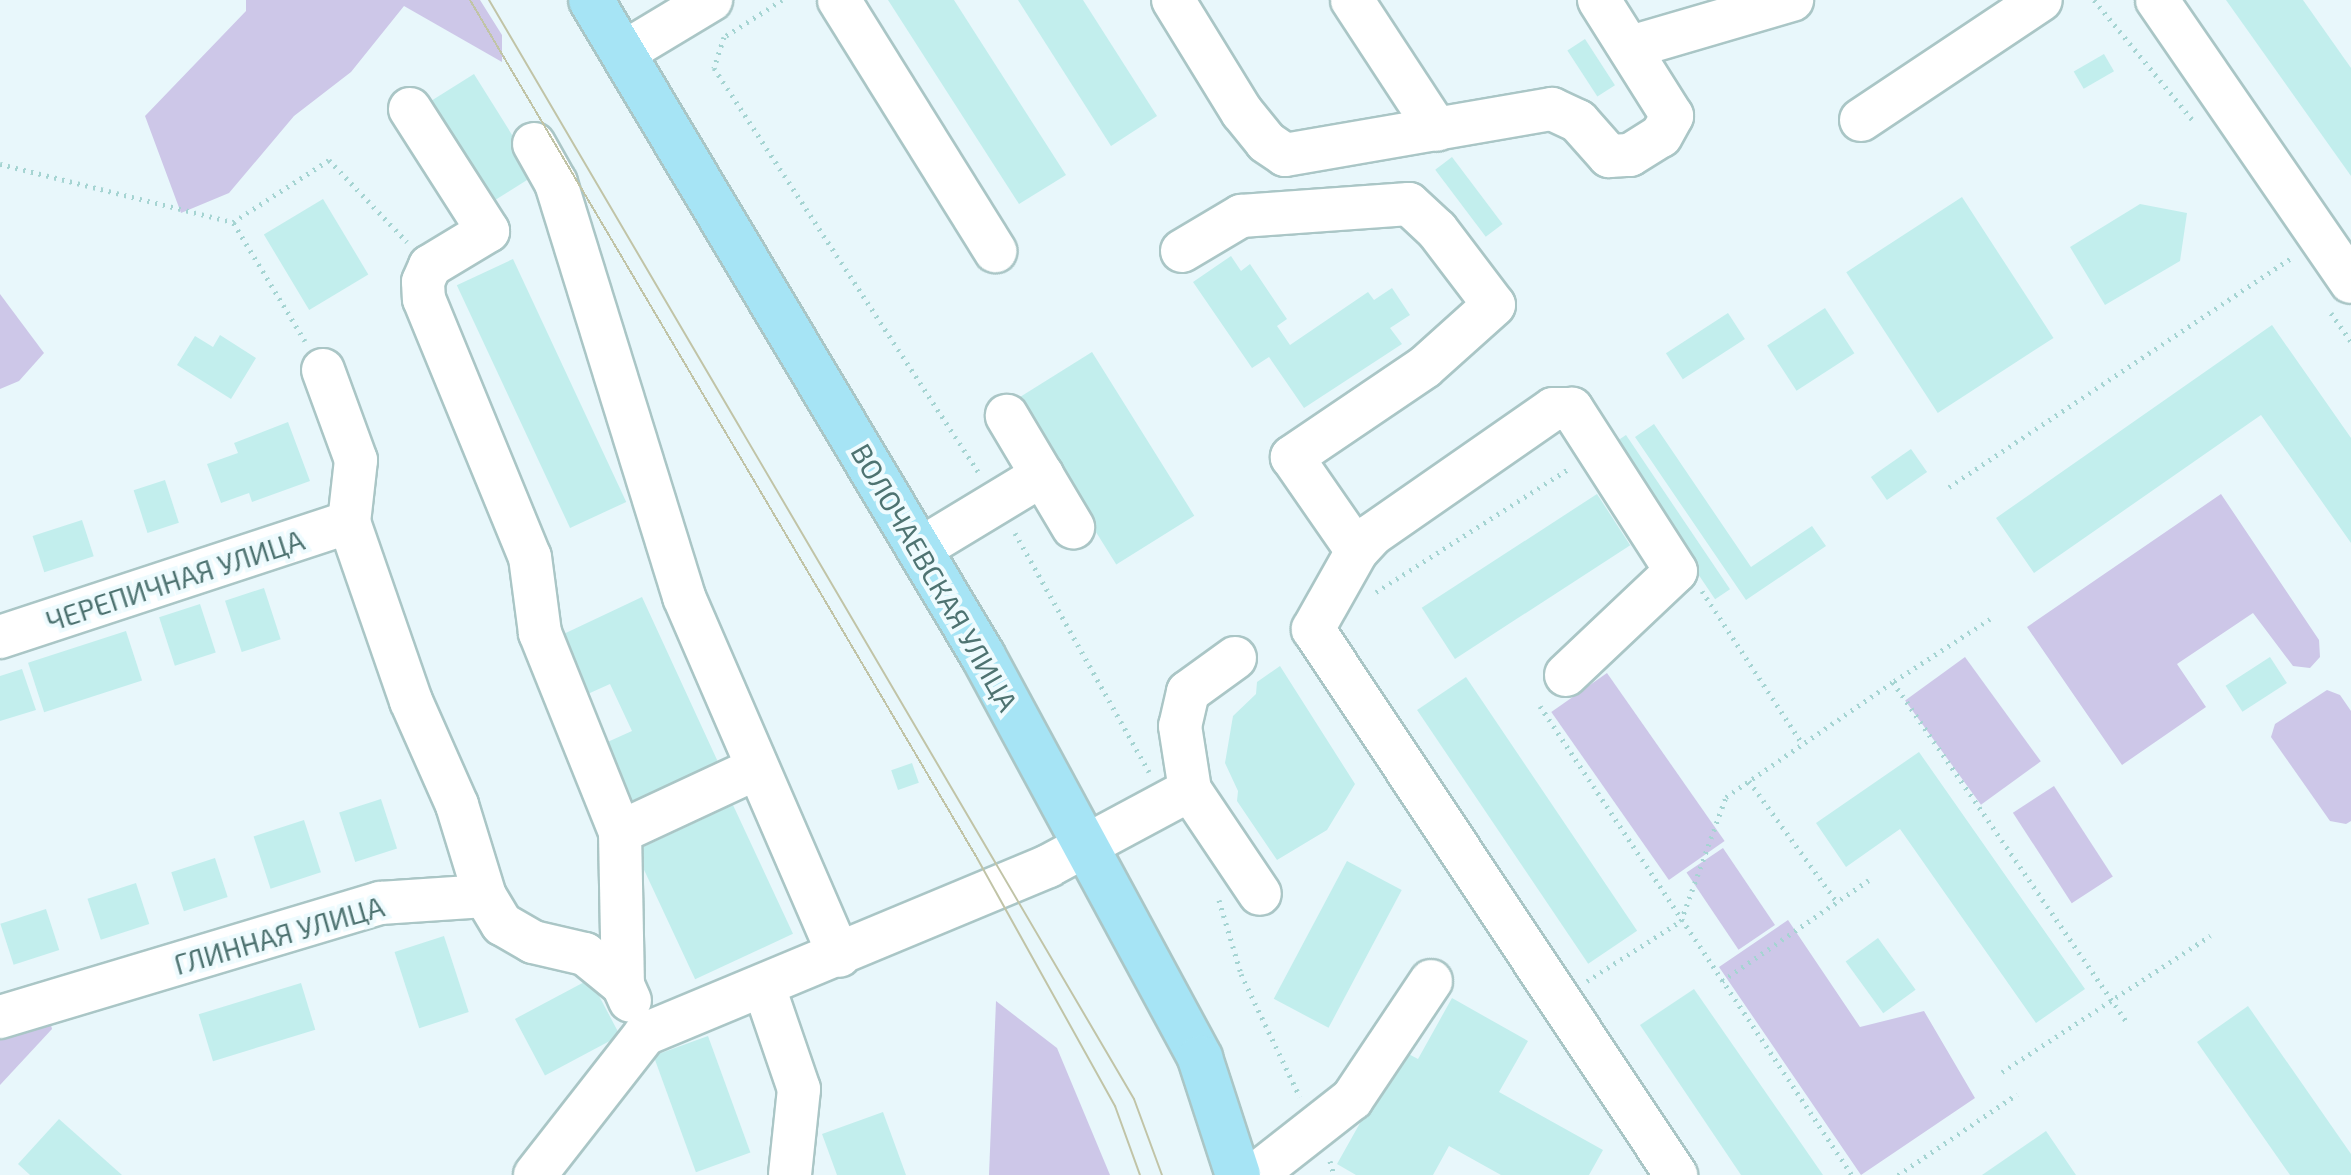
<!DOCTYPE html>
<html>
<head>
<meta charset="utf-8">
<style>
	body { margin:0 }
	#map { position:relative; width:2351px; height:1175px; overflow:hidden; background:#e8f7fb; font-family:"Exo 2",sans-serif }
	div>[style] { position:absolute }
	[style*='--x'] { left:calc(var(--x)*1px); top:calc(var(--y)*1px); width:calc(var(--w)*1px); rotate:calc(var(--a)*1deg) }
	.green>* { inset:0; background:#cdc7e8; transform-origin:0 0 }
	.building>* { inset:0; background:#c2eeed; transform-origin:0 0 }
	.path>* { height:5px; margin-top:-2.5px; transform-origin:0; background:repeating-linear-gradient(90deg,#a5d4d2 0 2px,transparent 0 8px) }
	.roads { filter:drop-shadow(2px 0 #aac6c6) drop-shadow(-2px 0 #aac6c6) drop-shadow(0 2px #aac6c6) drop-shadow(0 -2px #aac6c6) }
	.minor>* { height:42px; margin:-21px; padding:0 21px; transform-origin:21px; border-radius:21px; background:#fff }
	.major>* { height:44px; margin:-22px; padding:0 22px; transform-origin:22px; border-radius:22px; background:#a6e4f5 }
	.tram>* { height:2px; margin:-1px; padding:0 1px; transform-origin:1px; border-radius:1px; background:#c1c4a7 }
	span { translate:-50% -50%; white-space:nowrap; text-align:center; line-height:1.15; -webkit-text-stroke:8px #eefbfe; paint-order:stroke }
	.street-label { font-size:28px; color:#4e7371 }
</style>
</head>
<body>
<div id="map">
	<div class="green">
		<i style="clip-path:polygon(246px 0,480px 0,502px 35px,502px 62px,404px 6px,351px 72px,294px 116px,229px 193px,181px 213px,145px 116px,246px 11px)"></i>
		<i style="clip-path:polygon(0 294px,44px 353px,19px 381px,0 389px)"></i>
		<i style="clip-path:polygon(2221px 494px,2319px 640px,2320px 657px,2310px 668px,2293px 666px,2253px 613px,2177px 664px,2206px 707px,2122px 765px,2027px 627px)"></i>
		<i style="left:1965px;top:657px;width:129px;height:74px;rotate:54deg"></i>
		<i style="left:1607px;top:673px;width:205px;height:68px;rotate:55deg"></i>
		<i style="clip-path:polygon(2327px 690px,2340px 695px,2351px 711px,2351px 821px,2346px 824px,2330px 821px,2271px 737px,2275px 724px)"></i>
		<i style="left:2054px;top:786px;width:108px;height:49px;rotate:57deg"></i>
		<i style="left:1723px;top:848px;width:93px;height:44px;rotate:56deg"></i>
		<i style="clip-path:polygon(1788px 920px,1860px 1027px,1924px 1011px,1975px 1098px,1861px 1175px,1719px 967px)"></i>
		<i style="clip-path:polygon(996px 1001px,1057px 1048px,1110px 1175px,989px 1175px)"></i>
		<i style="clip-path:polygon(47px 1010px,52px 1029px,0 1085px,0 1025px)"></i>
	</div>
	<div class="building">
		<i style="clip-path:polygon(888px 0,954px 0,1066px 175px,1019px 204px)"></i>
		<i style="clip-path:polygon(1018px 0,1083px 0,1157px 116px,1111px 146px)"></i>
		<i style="clip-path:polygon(2226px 0,2303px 0,2351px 68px,2351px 176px)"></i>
		<i style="left:1585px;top:39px;width:55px;height:21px;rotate:57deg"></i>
		<i style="left:2104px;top:54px;width:20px;height:35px;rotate:60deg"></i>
		<i style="left:474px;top:74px;width:118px;height:55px;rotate:58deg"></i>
		<i style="left:1452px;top:157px;width:84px;height:21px;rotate:53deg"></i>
		<i style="left:1962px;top:197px;width:168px;height:138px;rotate:57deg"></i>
		<i style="left:323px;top:199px;width:88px;height:69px;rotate:59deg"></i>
		<i style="clip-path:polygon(2140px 204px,2187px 213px,2180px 261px,2105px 305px,2070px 247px)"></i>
		<i style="clip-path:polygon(1231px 256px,1241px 271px,1250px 264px,1287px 319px,1277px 326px,1290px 345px,1368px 292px,1374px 300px,1392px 288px,1410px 315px,1390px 328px,1402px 344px,1304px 408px,1269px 357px,1252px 368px,1193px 282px)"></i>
		<i style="left:513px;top:259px;width:268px;height:62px;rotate:65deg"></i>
		<i style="left:1825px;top:308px;width:54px;height:69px;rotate:57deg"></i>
		<i style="left:1728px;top:313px;width:31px;height:74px;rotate:57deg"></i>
		<i style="clip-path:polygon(2272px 325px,2351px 438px,2351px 543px,2261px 415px,2034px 573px,1996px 518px)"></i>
		<i style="clip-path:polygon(220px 335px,256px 358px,231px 399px,177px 365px,195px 336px,213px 347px)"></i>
		<i style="left:1092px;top:352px;width:193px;height:92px;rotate:58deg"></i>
		<i style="clip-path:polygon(288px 422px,310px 481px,252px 502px,249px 493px,221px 503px,207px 464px,238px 453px,234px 443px)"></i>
		<i style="clip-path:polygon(1654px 424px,1751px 567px,1812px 526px,1826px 546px,1746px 600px,1635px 437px)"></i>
		<i style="left:1626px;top:435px;width:186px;height:18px;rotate:56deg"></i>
		<i style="left:1911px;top:449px;width:28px;height:49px;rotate:55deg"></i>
		<i style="left:165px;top:480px;width:45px;height:33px;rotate:72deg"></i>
		<i style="left:1597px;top:494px;width:61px;height:209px;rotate:57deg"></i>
		<i style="left:82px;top:520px;width:38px;height:52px;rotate:72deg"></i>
		<i style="left:264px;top:588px;width:54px;height:41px;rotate:72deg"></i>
		<i style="clip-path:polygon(642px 597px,718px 762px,630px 802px,603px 744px,632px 731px,610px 684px,581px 697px,553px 639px)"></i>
		<i style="left:200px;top:604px;width:51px;height:43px;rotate:72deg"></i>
		<i style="left:126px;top:631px;width:52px;height:103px;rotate:72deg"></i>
		<i style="left:2270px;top:657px;width:31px;height:53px;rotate:57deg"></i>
		<i style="clip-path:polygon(1280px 666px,1355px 784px,1327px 830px,1277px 860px,1237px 801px,1238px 791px,1225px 763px,1233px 716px,1256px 694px,1257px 682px)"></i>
		<i style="clip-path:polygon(22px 669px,36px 710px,0 721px,0 676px)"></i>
		<i style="left:1466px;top:677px;width:306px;height:59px;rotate:56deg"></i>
		<i style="clip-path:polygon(1919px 752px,2085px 989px,2036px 1023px,1900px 829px,1846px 867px,1816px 823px)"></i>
		<i style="left:912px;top:763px;width:21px;height:22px;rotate:71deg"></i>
		<i style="left:381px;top:799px;width:52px;height:44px;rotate:72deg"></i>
		<i style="left:733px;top:805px;width:142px;height:108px;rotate:65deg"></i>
		<i style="left:304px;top:820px;width:55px;height:53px;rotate:72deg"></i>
		<i style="left:215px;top:858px;width:41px;height:46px;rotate:72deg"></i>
		<i style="left:1347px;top:861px;width:62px;height:156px;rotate:28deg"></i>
		<i style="left:136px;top:883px;width:43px;height:51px;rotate:72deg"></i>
		<i style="left:46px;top:909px;width:43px;height:48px;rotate:72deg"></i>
		<i style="left:444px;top:936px;width:80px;height:52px;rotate:72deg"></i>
		<i style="left:1878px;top:938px;width:64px;height:40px;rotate:54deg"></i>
		<i style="left:590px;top:979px;width:64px;height:85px;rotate:62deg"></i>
		<i style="left:301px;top:983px;width:49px;height:107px;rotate:73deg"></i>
		<i style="clip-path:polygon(1694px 989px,1823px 1175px,1741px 1175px,1640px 1025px)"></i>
		<i style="clip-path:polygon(1452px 998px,1528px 1041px,1499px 1092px,1603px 1150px,1589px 1175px,1501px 1175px,1449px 1146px,1433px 1175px,1356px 1175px,1337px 1164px,1401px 1050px,1418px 1059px)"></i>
		<i style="clip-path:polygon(2248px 1006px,2351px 1154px,2351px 1175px,2290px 1175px,2197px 1042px)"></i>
		<i style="left:708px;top:1036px;width:124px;height:58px;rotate:70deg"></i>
		<i style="clip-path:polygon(883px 1112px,906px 1175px,837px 1175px,822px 1134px)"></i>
		<i style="clip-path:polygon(59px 1119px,122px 1175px,30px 1175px,18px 1164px)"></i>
		<i style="clip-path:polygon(2046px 1131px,2076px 1175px,1982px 1175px)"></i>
	</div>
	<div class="path">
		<i style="--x:782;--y:0;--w:69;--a:147.5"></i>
		<i style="--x:724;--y:37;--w:33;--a:108"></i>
		<i style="--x:714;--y:68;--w:484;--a:56.8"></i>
		<i style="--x:2094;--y:0;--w:159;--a:50.6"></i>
		<i style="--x:0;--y:164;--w:240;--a:14"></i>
		<i style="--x:2331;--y:313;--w:35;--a:55"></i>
		<i style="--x:305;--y:341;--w:139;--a:-121.2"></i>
		<i style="--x:233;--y:222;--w:114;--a:-32.9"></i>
		<i style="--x:329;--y:160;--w:113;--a:46.4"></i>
		<i style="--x:1949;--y:487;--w:412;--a:-33.8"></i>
		<i style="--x:1015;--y:533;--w:274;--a:60.7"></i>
		<i style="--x:1702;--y:591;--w:182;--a:56.7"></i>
		<i style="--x:1376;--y:592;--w:230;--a:-32.6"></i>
		<i style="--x:1990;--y:619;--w:116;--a:147"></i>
		<i style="--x:1893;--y:682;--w:414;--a:55.5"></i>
		<i style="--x:1540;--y:706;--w:563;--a:56.37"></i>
		<i style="--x:1749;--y:781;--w:150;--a:54"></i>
		<i style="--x:1219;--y:900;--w:77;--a:73.4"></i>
		<i style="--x:1241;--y:974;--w:136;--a:64.4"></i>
		<i style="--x:1587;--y:981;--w:112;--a:-32.6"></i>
		<i style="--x:1681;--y:921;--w:132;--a:-70.1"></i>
		<i style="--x:1726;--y:797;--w:203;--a:-34.6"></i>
		<i style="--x:1722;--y:981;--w:178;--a:-34.5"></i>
		<i style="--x:2002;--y:1072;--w:249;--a:-33.2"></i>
		<i style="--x:1330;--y:1161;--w:15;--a:74"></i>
		<i style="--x:1898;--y:1175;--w:144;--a:-34.2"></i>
	</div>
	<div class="roads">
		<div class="minor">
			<i style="--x:839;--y:0;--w:296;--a:58.1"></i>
			<i style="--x:1173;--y:0;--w:132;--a:58.4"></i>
			<i style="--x:1242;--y:112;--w:38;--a:51"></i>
			<i style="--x:1266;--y:142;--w:23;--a:34"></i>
			<i style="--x:1285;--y:155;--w:271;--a:-9.8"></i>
			<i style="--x:1552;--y:109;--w:29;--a:25"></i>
			<i style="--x:1578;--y:121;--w:47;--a:48.5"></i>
			<i style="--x:1609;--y:156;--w:21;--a:-3"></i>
			<i style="--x:1630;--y:155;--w:36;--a:-32"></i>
			<i style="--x:1661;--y:136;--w:23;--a:-61"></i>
			<i style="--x:1672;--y:116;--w:137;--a:-122.2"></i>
			<i style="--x:1352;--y:0;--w:155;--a:56.8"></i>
			<i style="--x:2157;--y:0;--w:342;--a:55.5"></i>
			<i style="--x:1631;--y:47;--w:168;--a:-16.3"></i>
			<i style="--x:623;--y:53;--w:103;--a:-31.1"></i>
			<i style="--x:410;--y:109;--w:145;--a:57.4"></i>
			<i style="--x:488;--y:231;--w:68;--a:148.9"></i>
			<i style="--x:430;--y:266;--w:17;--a:114"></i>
			<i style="--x:423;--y:282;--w:17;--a:87"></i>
			<i style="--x:424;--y:299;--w:279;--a:67.7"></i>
			<i style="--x:530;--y:557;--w:77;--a:82.5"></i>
			<i style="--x:540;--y:633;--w:214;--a:68.1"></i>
			<i style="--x:620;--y:832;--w:153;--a:88.9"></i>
			<i style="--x:1861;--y:120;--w:216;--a:-33.7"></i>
			<i style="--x:534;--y:144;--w:45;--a:60.6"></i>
			<i style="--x:556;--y:183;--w:433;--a:72.8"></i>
			<i style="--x:684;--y:597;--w:391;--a:66.6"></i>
			<i style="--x:1182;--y:251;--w:69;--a:-30.7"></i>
			<i style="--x:1241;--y:216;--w:168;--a:-4.1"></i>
			<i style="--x:1409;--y:204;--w:38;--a:43"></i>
			<i style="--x:1437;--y:230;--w:94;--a:52.8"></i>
			<i style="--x:1494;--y:305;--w:93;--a:138.1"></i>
			<i style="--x:1425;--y:367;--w:161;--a:145.9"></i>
			<i style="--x:1292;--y:457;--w:114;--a:55.3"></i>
			<i style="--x:323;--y:370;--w:96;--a:69.9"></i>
			<i style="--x:356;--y:460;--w:62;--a:96.4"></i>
			<i style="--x:349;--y:522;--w:189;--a:70.9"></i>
			<i style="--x:411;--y:701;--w:114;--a:66.1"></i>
			<i style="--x:457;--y:805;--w:95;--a:72.9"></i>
			<i style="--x:1042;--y:475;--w:61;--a:59.2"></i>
			<i style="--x:920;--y:549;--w:143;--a:-31.2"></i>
			<i style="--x:1042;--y:475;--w:69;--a:-120.7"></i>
			<i style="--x:0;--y:637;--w:367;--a:-18.2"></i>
			<i style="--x:1235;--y:658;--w:58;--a:144.1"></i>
			<i style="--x:1188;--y:692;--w:35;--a:103"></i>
			<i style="--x:1180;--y:726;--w:65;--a:81.1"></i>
			<i style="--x:1190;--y:790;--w:125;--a:56.1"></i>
			<i style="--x:1566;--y:675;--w:151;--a:-43.4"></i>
			<i style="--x:1676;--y:571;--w:193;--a:-122.7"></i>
			<i style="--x:1572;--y:409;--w:19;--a:180"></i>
			<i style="--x:1553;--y:409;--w:221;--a:145.2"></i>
			<i style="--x:1372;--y:535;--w:22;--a:133"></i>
			<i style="--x:1357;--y:551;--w:90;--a:119.4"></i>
			<i style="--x:1313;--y:629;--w:656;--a:56.38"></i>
			<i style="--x:620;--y:832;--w:151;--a:-25"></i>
			<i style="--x:764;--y:987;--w:108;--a:71.1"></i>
			<i style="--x:799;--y:1089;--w:86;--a:96"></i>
			<i style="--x:0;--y:1017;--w:397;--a:-16.7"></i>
			<i style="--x:380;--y:903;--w:105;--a:-3.8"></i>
			<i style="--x:485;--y:896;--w:33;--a:59"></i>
			<i style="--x:502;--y:924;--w:36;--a:30"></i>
			<i style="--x:533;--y:942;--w:53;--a:13"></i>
			<i style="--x:585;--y:954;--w:49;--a:39.2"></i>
			<i style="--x:623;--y:985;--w:17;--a:66"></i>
			<i style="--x:535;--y:1175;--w:179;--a:-52"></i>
			<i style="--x:645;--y:1034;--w:437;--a:-22.6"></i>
			<i style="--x:1048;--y:866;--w:161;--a:-28.2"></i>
			<i style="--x:1255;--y:1175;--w:123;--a:-38.1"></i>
			<i style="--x:1352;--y:1099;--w:142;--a:-56.2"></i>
		</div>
		<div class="major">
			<i style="--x:591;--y:0;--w:764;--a:59.14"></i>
			<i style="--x:983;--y:656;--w:457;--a:61.6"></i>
			<i style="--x:1200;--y:1058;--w:123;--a:72"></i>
		</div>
	</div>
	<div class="tram">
		<i style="--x:470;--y:0;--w:997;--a:59.42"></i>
		<i style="--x:977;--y:858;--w:284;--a:60.9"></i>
		<i style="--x:1115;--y:1106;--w:73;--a:70.1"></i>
		<i style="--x:489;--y:0;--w:1274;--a:59.59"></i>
		<i style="--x:1134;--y:1099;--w:81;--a:69.8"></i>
	</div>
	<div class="street-label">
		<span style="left:935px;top:577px;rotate:60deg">ВОЛОЧАЕВСКАЯ УЛИЦА</span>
		<span style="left:175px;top:580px;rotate:-18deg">ЧЕРЕПИЧНАЯ УЛИЦА</span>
		<span style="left:279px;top:935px;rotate:-16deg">ГЛИННАЯ УЛИЦА</span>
	</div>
</div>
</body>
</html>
